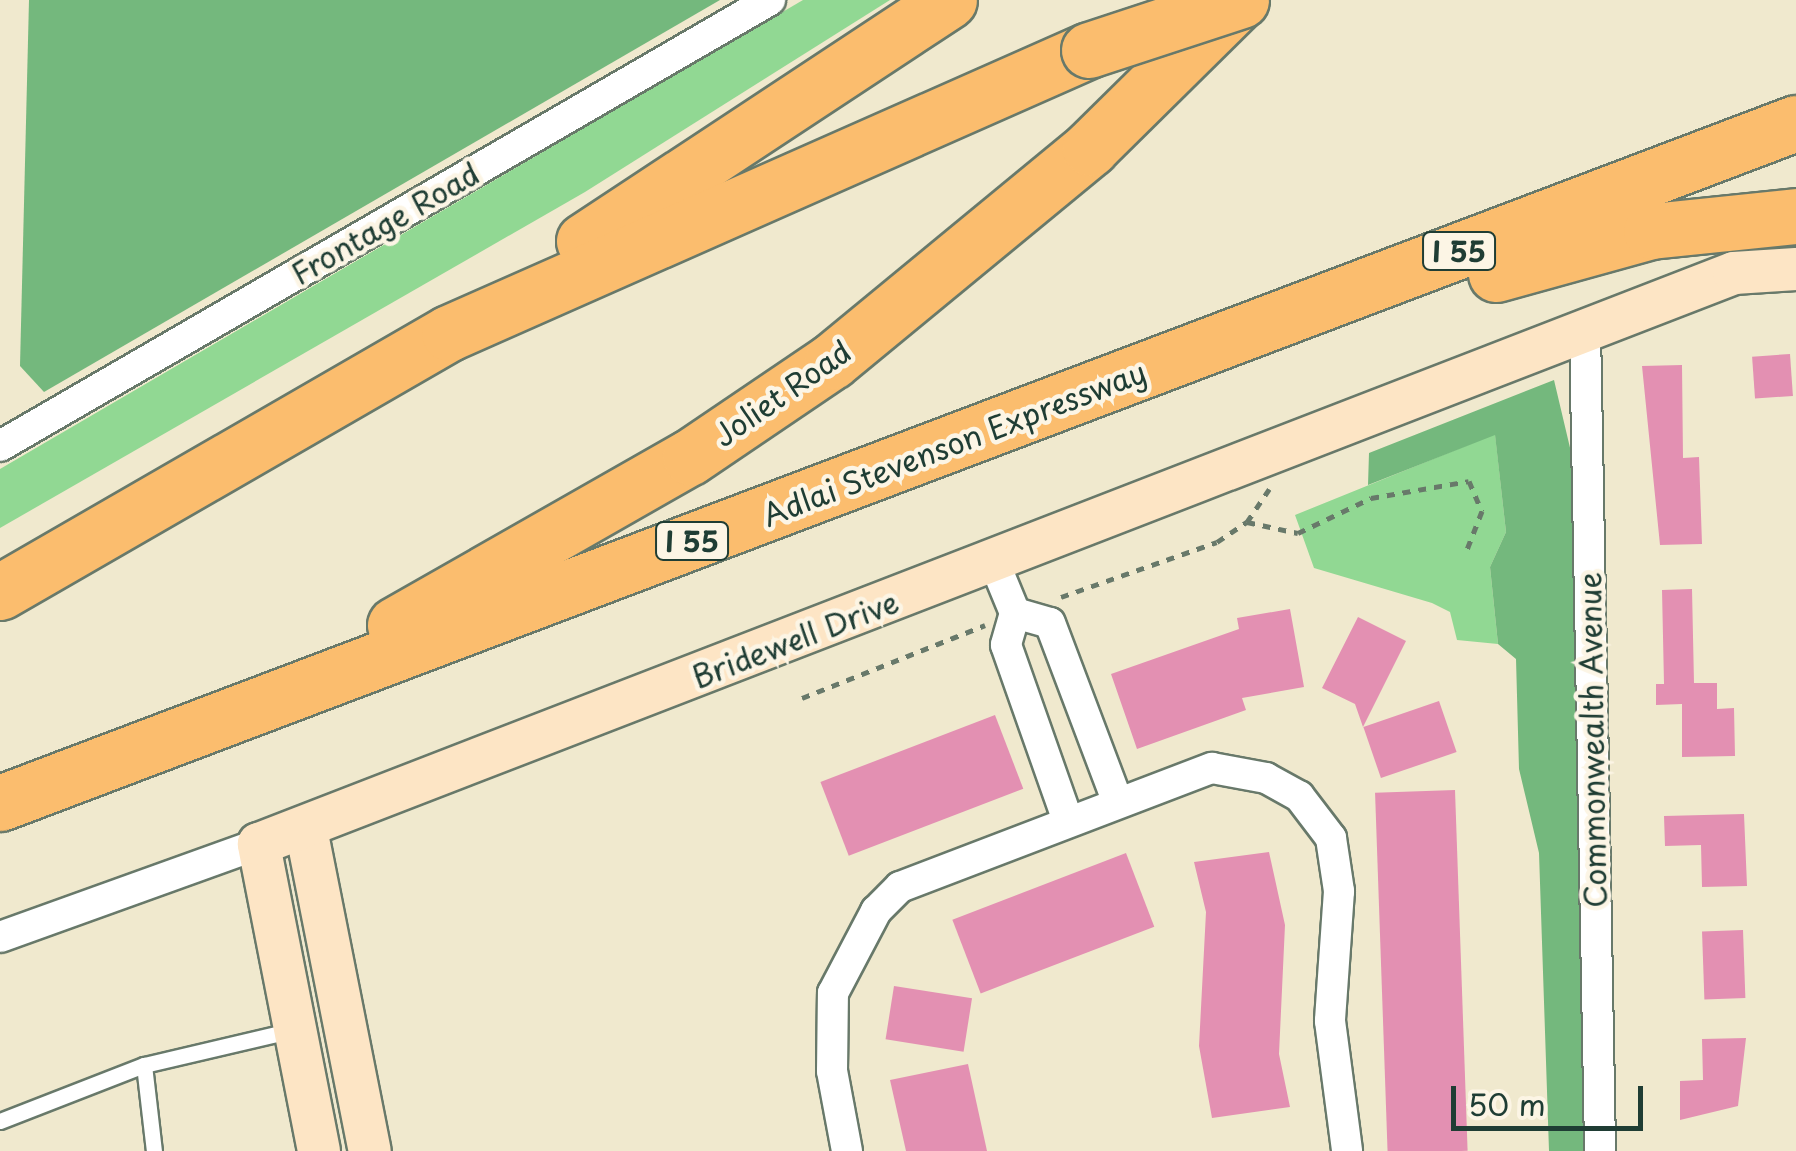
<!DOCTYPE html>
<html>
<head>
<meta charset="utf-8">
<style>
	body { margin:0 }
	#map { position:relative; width:1796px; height:1151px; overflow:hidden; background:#f0e9ce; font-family:"Playpen Sans",sans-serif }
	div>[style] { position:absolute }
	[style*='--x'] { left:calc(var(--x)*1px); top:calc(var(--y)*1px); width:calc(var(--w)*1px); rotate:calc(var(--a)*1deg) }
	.green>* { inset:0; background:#91d893 }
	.forest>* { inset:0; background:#74b87d }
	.building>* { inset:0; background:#e390b2; transform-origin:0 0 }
	.path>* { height:5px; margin-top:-2.5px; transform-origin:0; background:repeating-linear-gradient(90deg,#68796a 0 8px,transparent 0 16px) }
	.roads { filter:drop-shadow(2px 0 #68796a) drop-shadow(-2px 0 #68796a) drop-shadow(0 2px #68796a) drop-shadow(0 -2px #68796a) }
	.lane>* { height:15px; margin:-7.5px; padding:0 7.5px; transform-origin:7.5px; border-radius:7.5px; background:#fff }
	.street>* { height:30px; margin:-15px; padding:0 15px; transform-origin:15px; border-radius:15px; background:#fff }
	.secondary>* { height:42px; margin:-21px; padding:0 21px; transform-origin:21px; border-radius:21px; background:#fde5c5 }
	.highway>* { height:55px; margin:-27.5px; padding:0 27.5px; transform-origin:27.5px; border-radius:27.5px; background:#fbbd6e }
	.bridges { filter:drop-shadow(2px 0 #68796a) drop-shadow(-2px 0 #68796a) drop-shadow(0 2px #68796a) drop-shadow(0 -2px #68796a) }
	.highway-bridge>* { height:55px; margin:-27.5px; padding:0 27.5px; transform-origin:27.5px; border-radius:27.5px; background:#fbbd6e }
	span { translate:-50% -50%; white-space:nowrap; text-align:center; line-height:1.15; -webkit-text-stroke:9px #fcf5e5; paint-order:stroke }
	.shield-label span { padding:2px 8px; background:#fcf5e5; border:2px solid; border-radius:8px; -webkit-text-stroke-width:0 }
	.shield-label { font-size:28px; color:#1f3d34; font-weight:700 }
	.street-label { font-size:30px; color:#1f3d34 }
	.scale { position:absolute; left:1451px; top:1086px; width:192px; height:45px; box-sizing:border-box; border:5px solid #1f3d34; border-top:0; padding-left:12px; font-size:30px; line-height:35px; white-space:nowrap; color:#1f3d34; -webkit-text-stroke:8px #fcf5e5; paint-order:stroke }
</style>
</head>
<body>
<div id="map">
	<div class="green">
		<i style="clip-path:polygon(803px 0,890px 0,585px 192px,0 528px,0 469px)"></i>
		<i style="clip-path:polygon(1495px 434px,1506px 532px,1490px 567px,1498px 644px,1457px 640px,1450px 612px,1432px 603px,1314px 568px,1295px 515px)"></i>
	</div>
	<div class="forest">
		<i style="clip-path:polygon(29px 0,720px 0,44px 392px,20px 366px)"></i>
		<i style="clip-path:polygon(1554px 380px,1571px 452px,1591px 1151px,1549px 1151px,1539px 853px,1519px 769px,1516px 659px,1498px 644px,1490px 567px,1506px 532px,1495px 435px,1368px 485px,1369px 453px)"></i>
	</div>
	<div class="building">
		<i style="left:1790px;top:354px;width:42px;height:38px;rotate:86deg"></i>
		<i style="clip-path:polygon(1682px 365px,1683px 458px,1699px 457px,1702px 544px,1660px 545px,1642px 366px)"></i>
		<i style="clip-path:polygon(1692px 589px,1694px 683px,1717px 683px,1717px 709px,1734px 708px,1735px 756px,1682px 757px,1682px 704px,1656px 705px,1656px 684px,1664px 684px,1662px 590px)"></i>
		<i style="clip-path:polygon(1290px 609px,1304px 687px,1242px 698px,1246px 710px,1137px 749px,1111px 674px,1239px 629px,1237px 618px)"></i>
		<i style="clip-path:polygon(1358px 617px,1406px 641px,1363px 727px,1355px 704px,1322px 688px)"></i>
		<i style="left:1439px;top:701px;width:54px;height:80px;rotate:71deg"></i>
		<i style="left:995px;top:715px;width:79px;height:187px;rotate:69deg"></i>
		<i style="left:1455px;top:790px;width:361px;height:80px;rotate:88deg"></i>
		<i style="clip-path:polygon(1744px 814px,1747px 886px,1702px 887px,1701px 845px,1665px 846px,1664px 816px)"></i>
		<i style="clip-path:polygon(1269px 852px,1285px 925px,1279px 1054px,1290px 1107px,1212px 1118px,1199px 1046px,1206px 912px,1194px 862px)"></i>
		<i style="left:1126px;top:853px;width:79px;height:186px;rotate:69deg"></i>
		<i style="left:1743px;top:930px;width:68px;height:41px;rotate:88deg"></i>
		<i style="left:894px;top:986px;width:79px;height:54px;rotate:9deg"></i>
		<i style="clip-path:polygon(1746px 1038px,1738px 1106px,1680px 1120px,1680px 1081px,1703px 1080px,1702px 1039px)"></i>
		<i style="clip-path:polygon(968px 1064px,987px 1151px,906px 1151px,890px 1080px)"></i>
	</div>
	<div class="path">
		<i style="--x:1247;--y:522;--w:40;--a:-56"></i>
		<i style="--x:1061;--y:597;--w:165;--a:-19.4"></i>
		<i style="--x:1217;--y:542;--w:36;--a:-34"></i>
		<i style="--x:1247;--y:522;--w:52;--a:12.2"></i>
		<i style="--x:1298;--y:533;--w:81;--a:-25.6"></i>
		<i style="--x:1371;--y:498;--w:99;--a:-9.8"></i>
		<i style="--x:1469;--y:481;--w:33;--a:67"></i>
		<i style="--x:1482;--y:511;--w:44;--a:111.3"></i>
		<i style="--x:802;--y:698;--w:197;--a:-21.7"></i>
	</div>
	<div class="roads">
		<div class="lane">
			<i style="--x:144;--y:1065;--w:87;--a:83.4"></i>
			<i style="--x:0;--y:1121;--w:155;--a:-21.3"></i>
			<i style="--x:144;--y:1065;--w:153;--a:-13.2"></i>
		</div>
		<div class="street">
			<i style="--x:1585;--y:329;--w:822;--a:88.95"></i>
			<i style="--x:0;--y:446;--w:890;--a:-30.08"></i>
			<i style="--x:994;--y:562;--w:55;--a:67.6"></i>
			<i style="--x:1015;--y:613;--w:33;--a:106"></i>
			<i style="--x:1006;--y:645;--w:183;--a:70.6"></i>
			<i style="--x:1015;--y:613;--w:36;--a:16"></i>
			<i style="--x:1050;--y:623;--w:187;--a:69.3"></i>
			<i style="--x:0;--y:937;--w:275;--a:-19.8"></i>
			<i style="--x:847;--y:1151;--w:81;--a:-100.6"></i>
			<i style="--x:832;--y:1071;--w:78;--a:-89.3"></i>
			<i style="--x:833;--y:993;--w:93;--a:-62.3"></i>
			<i style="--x:876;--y:911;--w:34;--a:-45"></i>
			<i style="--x:900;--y:887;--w:334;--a:-20.9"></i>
			<i style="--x:1212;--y:768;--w:55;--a:10.5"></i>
			<i style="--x:1266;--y:778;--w:38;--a:29"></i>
			<i style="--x:1299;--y:796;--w:53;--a:52.7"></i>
			<i style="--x:1331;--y:838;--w:54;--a:81.4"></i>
			<i style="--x:1339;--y:891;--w:130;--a:94"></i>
			<i style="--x:1330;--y:1021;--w:131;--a:82.5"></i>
		</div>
		<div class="secondary">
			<i style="--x:306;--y:829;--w:328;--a:78.8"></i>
			<i style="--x:319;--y:1151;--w:313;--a:-101.1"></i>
			<i style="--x:259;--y:844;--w:1582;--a:-21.16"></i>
			<i style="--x:1734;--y:273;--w:62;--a:-3.7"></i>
		</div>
		<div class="highway">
			<i style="--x:584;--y:241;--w:437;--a:-33.4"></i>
			<i style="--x:1496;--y:274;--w:161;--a:-15.5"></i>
			<i style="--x:1651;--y:231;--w:146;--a:-5.9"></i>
			<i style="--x:0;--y:592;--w:518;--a:-29.98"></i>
			<i style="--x:449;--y:333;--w:700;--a:-23.85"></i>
			<i style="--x:395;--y:625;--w:339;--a:-29.7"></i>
			<i style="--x:690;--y:457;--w:171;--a:-34.1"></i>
			<i style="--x:832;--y:361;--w:335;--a:-39.5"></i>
			<i style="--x:1090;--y:148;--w:211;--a:-44.6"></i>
			<i style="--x:0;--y:803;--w:1920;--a:-20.74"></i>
		</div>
	</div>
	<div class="bridges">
		<div class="highway-bridge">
			<i style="--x:1089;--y:50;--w:160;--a:-18.2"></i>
		</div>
	</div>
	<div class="shield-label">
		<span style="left:1459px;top:251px">I 55</span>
		<span style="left:692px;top:541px">I 55</span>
	</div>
	<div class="street-label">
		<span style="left:385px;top:223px;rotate:-30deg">Frontage Road</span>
		<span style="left:782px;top:393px;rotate:-35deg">Joliet Road</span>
		<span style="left:954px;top:443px;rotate:-21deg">Adlai Stevenson Expressway</span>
		<span style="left:795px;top:639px;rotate:-21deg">Bridewell Drive</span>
		<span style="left:1592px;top:740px;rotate:-91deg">Commonwealth Avenue</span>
	</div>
	<div class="scale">50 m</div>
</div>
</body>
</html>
